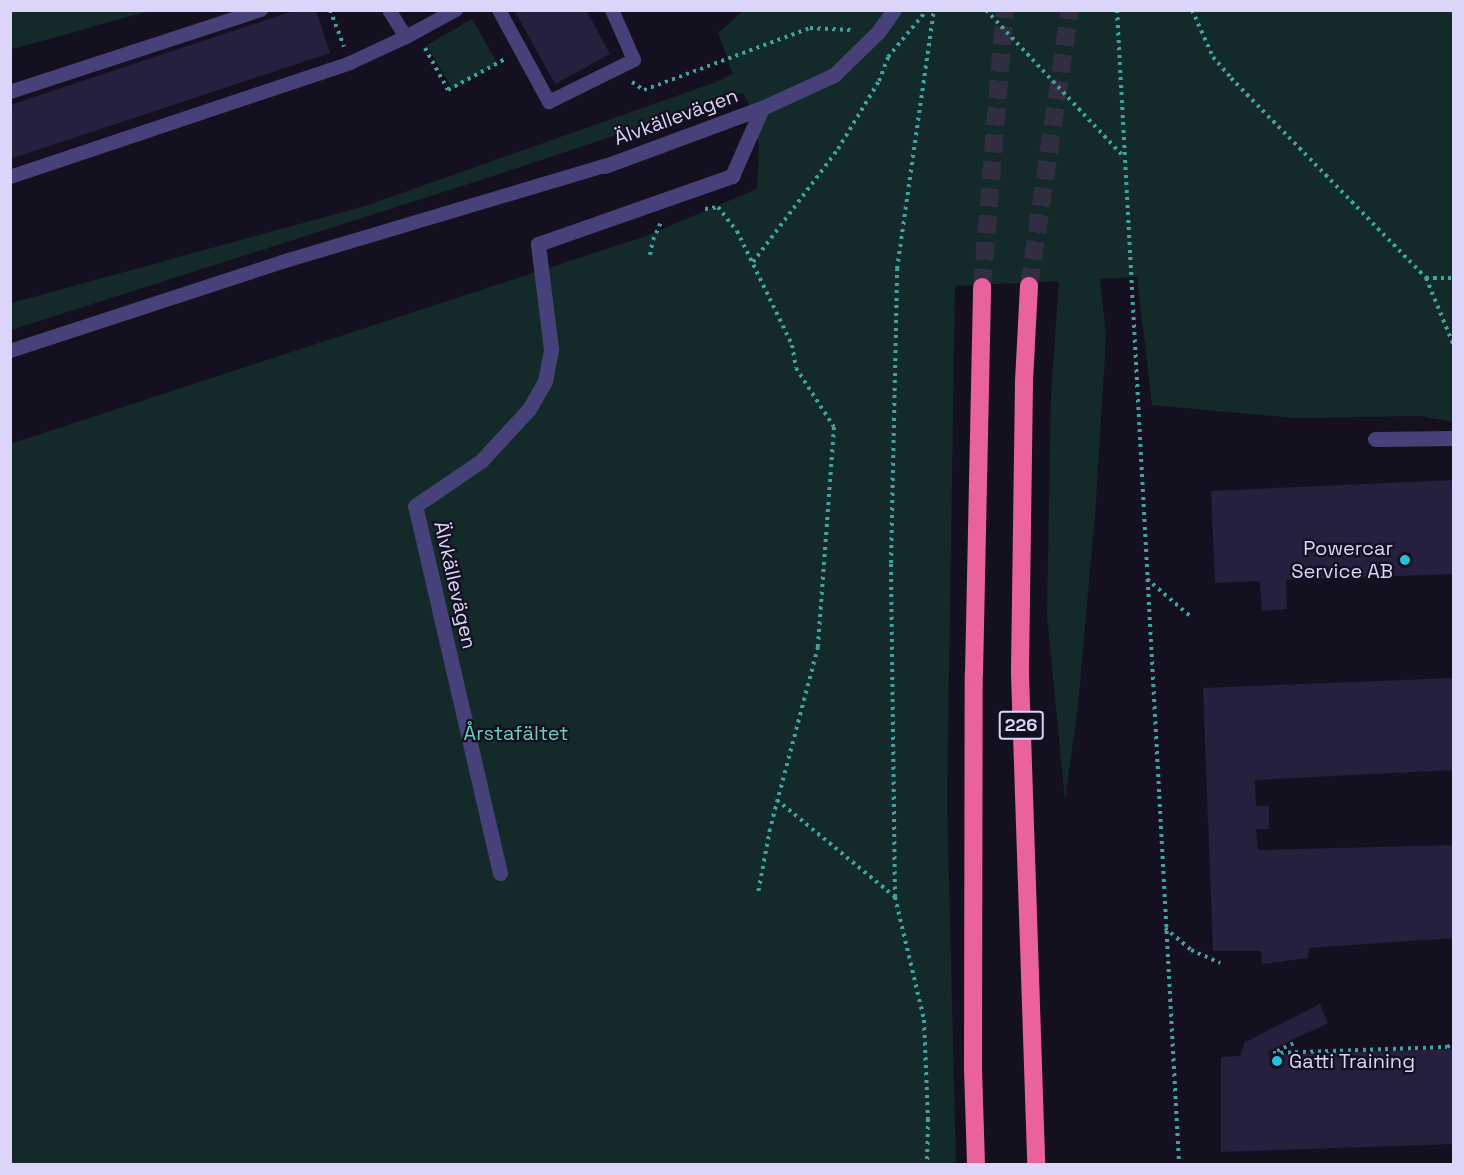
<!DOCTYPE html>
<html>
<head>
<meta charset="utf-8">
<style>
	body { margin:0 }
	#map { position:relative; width:1464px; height:1175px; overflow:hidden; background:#141020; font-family:"Space Grotesk",sans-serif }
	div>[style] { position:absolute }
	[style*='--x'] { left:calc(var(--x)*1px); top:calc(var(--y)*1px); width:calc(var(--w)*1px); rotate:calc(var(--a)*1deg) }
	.green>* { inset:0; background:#142929; transform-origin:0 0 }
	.building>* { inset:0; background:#261f3e }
	.highway-tunnel>* { height:18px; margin-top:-9px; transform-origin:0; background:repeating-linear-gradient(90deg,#322e41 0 18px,transparent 0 27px) }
	.path>* { height:4px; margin-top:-2px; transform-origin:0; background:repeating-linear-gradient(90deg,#3fa4a1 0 3px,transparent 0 7.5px) }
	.lane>* { height:14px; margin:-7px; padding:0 7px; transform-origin:7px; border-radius:7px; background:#464279 }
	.street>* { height:15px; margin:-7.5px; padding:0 7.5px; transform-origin:7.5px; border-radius:7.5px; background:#464279 }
	.highway>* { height:18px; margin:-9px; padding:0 9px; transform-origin:9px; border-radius:9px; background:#e9619d }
	.dots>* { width:16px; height:16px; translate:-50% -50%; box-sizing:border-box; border:3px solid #141020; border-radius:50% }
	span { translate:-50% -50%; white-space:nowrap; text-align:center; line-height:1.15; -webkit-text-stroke:4.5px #141020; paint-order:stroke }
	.shield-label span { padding:2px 4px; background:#141020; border:2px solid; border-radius:4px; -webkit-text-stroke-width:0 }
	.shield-label { font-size:18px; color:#dbd5f9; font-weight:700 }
	.street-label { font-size:20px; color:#dbd5f9 }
	.poi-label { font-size:20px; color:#dbd5f9 }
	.right { translate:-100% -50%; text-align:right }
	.left { translate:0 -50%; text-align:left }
	.park-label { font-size:20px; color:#6bcfba }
	.frame { position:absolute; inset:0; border:12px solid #dbd5f9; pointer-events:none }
</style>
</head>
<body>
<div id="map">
	<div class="green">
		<i style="clip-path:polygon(10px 11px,11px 10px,149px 11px,13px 49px,11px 42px)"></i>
		<i style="clip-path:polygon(743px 11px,1453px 11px,1453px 422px,1420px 416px,1294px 418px,1152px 405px,1137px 277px,1100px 279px,1106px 337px,1095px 515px,1078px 705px,1065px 801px,1047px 615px,1051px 394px,1059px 281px,955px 286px,947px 800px,956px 1164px,11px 1164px,10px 444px,643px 237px,757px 189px,759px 148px,755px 115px,743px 93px,487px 178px,11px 330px,11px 303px,365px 206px,716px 82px,733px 74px,718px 33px)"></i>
		<i style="left:472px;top:19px;width:51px;height:52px;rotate:60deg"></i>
	</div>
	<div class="building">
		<i style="clip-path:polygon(296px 10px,316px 10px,330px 53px,10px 159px,10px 105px)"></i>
		<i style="clip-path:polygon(514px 10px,586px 10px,610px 54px,555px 84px)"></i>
		<i style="clip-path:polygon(1454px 480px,1454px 574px,1286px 580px,1287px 609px,1262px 611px,1260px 581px,1215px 583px,1211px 491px)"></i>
		<i style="clip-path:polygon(1454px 678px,1454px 770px,1255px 780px,1256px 806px,1269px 806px,1269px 829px,1256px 829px,1258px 850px,1454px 845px,1454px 938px,1309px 948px,1308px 958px,1262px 964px,1261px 951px,1213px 951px,1203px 688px)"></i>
		<i style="clip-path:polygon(1320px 1004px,1328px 1023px,1269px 1051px,1268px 1055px,1454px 1049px,1454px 1144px,1221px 1152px,1221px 1057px,1240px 1056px,1245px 1042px)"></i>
	</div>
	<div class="highway-tunnel">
		<i style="--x:1029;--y:286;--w:279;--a:-81.6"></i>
		<i style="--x:982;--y:287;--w:278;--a:-85.3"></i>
	</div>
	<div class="path">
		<i style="--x:330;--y:10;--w:39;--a:69"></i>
		<i style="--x:986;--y:10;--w:200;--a:46.8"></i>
		<i style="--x:1117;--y:10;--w:1156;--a:86.92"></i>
		<i style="--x:1192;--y:10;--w:51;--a:65.9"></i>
		<i style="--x:1213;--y:57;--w:28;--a:49"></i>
		<i style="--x:1231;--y:78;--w:279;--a:45.7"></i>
		<i style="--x:1426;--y:278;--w:74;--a:67.6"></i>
		<i style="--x:425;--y:48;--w:48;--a:61.3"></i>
		<i style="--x:448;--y:90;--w:65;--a:-28.5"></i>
		<i style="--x:632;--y:82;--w:14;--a:34"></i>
		<i style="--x:644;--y:90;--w:177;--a:-20.5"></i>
		<i style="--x:810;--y:28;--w:41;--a:2.8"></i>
		<i style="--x:705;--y:209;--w:13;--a:-9"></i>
		<i style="--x:718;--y:207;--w:31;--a:52"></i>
		<i style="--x:737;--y:231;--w:127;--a:64.2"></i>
		<i style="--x:792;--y:345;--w:23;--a:80"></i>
		<i style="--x:796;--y:368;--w:70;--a:57.2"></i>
		<i style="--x:834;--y:427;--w:221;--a:94.2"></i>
		<i style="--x:818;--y:647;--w:188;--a:104.8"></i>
		<i style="--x:770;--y:829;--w:65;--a:100.6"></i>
		<i style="--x:650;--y:255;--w:15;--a:-79"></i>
		<i style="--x:653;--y:240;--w:20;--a:-66"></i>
		<i style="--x:753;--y:262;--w:141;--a:-53"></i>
		<i style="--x:838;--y:149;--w:79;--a:-58.9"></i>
		<i style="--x:879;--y:81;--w:26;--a:-69"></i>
		<i style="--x:888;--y:57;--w:61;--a:-50.3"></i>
		<i style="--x:1426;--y:278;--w:28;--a:0"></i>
		<i style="--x:1147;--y:579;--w:57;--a:40.7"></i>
		<i style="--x:777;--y:800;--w:153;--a:39.4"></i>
		<i style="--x:895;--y:897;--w:126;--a:76.7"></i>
		<i style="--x:924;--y:1020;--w:99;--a:87.7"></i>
		<i style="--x:928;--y:1119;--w:45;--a:91.3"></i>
		<i style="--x:895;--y:897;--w:334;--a:-90.7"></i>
		<i style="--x:891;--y:563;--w:294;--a:-88.8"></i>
		<i style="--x:897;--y:269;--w:262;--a:-81.9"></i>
		<i style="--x:1165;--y:928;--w:34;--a:40"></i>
		<i style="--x:1191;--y:950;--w:32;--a:24"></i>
		<i style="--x:1277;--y:1051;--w:19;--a:-25"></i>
		<i style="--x:1273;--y:1053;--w:174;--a:-2"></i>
		<i style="--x:1447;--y:1047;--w:8;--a:-30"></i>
	</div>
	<div class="lane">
		<i style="--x:389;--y:10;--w:32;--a:58"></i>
		<i style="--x:406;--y:37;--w:57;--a:-28.4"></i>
		<i style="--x:499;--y:10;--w:105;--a:61.5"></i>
		<i style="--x:549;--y:102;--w:95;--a:-26.3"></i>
		<i style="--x:634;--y:60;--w:55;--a:-113.7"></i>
		<i style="--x:10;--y:92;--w:264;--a:-18.1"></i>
		<i style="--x:10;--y:177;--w:359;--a:-18.5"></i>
		<i style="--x:350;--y:63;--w:62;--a:-24.9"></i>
		<i style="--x:10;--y:351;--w:286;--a:-18.1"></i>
		<i style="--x:282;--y:262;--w:337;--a:-16.6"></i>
	</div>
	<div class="street">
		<i style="--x:605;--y:166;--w:167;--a:-20.3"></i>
		<i style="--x:762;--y:108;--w:79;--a:-24.6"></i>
		<i style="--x:834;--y:75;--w:62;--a:-44.3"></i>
		<i style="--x:878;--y:32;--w:27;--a:-54"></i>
		<i style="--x:1375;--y:439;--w:79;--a:-0.7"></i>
		<i style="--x:500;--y:873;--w:377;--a:-103"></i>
		<i style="--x:415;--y:506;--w:80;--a:-34.3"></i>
		<i style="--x:481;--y:461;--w:71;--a:-47.3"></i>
		<i style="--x:529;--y:409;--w:32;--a:-60"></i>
		<i style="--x:545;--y:381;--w:33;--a:-79"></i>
		<i style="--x:551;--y:349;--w:106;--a:-97.1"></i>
		<i style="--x:538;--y:244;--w:206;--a:-19.3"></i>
		<i style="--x:732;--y:176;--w:74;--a:-66.2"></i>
	</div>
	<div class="highway">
		<i style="--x:1029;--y:286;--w:97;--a:93"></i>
		<i style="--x:1024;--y:383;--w:291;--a:90.8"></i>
		<i style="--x:1020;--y:674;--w:490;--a:88.1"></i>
		<i style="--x:976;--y:1164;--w:94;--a:-91.8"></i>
		<i style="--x:973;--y:1070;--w:396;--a:-89.9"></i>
		<i style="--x:974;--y:674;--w:387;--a:-88.8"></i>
	</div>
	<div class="dots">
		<i style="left:1405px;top:560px;background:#1fc2dc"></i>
		<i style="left:1277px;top:1061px;background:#1fc2dc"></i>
	</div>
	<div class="shield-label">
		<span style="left:1021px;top:725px">226</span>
	</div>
	<div class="street-label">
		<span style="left:676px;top:117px;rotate:-20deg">Älvkällevägen</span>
		<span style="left:455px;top:585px;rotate:77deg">Älvkällevägen</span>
	</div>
	<div class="poi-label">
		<span class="right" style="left:1393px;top:560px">Powercar<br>Service AB</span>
		<span class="left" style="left:1289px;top:1061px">Gatti Training</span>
	</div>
	<div class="park-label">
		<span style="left:516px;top:733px">Årstafältet</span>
	</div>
	<div class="frame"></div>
</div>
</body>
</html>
